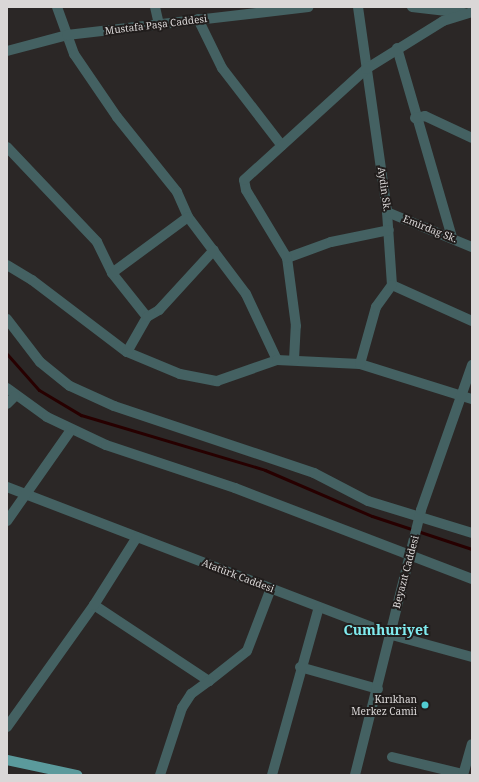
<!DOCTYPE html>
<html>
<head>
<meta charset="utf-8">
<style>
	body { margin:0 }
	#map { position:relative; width:479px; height:782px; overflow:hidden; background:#2b2726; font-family:"Noto Serif",serif }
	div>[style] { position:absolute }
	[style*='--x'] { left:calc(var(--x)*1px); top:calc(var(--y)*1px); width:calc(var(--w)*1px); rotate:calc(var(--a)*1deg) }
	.stream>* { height:3px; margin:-1.5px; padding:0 1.5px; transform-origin:1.5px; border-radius:1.5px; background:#270000 }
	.minor>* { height:10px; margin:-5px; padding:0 5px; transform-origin:5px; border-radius:5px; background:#446162 }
	.major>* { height:10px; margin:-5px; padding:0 5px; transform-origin:5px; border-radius:5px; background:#5b9a9c }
	.dots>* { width:11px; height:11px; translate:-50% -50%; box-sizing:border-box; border:2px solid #211d1c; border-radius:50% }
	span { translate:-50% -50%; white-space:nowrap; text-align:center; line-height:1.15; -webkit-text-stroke:4px #211d1c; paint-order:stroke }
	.street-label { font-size:10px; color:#dad7d7 }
	.poi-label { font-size:10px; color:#dad7d7 }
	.right { translate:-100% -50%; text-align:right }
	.district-label { font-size:14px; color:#80ecf0; font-weight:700 }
	.frame { position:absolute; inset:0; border:8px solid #dad7d7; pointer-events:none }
</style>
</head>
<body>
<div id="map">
	<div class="stream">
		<i style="--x:7;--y:354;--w:48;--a:48.4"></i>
		<i style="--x:39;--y:390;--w:49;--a:30.8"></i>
		<i style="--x:81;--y:415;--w:192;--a:16.6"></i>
		<i style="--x:265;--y:470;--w:116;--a:23.3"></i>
		<i style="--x:372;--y:516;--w:105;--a:18.3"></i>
	</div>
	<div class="minor">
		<i style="--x:57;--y:7;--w:50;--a:70.1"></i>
		<i style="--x:74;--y:54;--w:76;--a:55.7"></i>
		<i style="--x:117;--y:117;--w:96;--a:51.3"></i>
		<i style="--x:177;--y:192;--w:27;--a:66"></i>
		<i style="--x:188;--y:217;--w:96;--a:53"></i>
		<i style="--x:246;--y:294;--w:73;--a:64.8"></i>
		<i style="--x:155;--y:7;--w:18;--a:77"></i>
		<i style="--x:358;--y:7;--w:207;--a:81.9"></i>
		<i style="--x:387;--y:212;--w:73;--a:86.1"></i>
		<i style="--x:392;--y:285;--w:88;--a:24.2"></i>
		<i style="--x:412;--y:7;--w:52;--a:6.6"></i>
		<i style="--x:198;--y:19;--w:55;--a:63.9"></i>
		<i style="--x:222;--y:68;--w:98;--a:52.4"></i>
		<i style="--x:397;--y:48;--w:197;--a:73.8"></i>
		<i style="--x:7;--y:51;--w:62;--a:-14.9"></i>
		<i style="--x:67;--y:35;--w:243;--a:-6.6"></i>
		<i style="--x:415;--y:118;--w:10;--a:-11"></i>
		<i style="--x:425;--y:116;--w:52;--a:25.1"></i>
		<i style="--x:7;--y:147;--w:131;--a:46.5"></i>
		<i style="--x:97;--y:242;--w:34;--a:64"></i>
		<i style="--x:112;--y:273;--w:56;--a:51.5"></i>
		<i style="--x:387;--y:212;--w:92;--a:22.4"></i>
		<i style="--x:287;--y:258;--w:47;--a:-20"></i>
		<i style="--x:331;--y:242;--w:59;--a:-11.7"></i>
		<i style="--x:7;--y:265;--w:29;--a:31"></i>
		<i style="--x:32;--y:280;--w:119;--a:37.2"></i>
		<i style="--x:127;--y:352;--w:57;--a:22.5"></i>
		<i style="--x:180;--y:374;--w:38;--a:11"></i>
		<i style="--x:217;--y:381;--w:64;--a:-19.3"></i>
		<i style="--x:277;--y:360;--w:83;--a:2.8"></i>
		<i style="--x:360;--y:364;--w:117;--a:17.4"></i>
		<i style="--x:112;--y:273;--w:94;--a:-36.4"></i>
		<i style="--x:7;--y:319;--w:54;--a:52.5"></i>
		<i style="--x:40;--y:362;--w:38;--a:39"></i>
		<i style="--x:70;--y:386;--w:48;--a:24.4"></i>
		<i style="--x:114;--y:406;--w:211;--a:18.5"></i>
		<i style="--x:314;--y:473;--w:61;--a:27.4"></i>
		<i style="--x:368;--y:501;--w:109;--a:17.1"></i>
		<i style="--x:127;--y:352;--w:40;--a:-60.3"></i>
		<i style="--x:147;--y:317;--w:14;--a:-30"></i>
		<i style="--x:159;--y:310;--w:81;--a:-47.5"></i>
		<i style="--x:294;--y:360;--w:34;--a:-87"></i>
		<i style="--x:296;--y:326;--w:69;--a:-97.5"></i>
		<i style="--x:287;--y:258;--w:79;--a:-121.1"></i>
		<i style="--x:246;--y:190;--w:10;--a:-101"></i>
		<i style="--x:244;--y:180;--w:165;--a:-42.3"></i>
		<i style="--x:366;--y:69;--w:91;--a:-31.9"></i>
		<i style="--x:443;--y:21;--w:28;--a:-17"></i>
		<i style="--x:360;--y:364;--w:59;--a:-74.3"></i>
		<i style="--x:376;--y:307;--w:27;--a:-54"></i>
		<i style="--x:7;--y:388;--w:49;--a:35.9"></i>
		<i style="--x:47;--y:417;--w:65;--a:25.4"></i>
		<i style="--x:106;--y:445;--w:136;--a:18.4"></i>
		<i style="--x:235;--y:488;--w:254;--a:21"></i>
		<i style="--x:7;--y:404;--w:11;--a:-45"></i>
		<i style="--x:7;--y:487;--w:412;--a:21"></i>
		<i style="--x:392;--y:635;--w:83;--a:15.4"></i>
		<i style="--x:7;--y:521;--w:111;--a:-54.9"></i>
		<i style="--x:94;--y:605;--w:138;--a:33.5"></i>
		<i style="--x:209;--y:681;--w:48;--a:-38.3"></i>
		<i style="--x:247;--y:651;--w:67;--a:-69.1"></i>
		<i style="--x:300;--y:667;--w:81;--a:15.8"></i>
		<i style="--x:7;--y:727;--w:150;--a:-54.5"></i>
		<i style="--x:94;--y:605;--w:80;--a:-57.7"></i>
		<i style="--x:392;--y:757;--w:73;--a:13.5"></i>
		<i style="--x:160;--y:775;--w:71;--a:-71.8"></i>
		<i style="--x:182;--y:708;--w:17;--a:-57"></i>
		<i style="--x:191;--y:694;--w:22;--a:-36"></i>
		<i style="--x:272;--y:775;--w:174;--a:-74.4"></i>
		<i style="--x:355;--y:775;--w:273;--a:-76"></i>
		<i style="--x:421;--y:510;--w:154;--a:-70.6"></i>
		<i style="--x:463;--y:775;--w:32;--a:-74"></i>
	</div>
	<div class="major">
		<i style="--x:7;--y:760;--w:72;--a:12.1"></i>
	</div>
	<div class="dots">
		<i style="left:425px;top:705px;background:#51ccd1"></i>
	</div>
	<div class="street-label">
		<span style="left:156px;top:25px;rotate:-7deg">Mustafa Paşa Caddesi</span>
		<span style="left:384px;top:189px;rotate:82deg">Aydin Sk.</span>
		<span style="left:430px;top:229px;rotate:22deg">Emirdag Sk.</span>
		<span style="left:406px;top:572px;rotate:-75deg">Beyazıt Caddesi</span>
		<span style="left:238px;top:576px;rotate:21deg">Atatürk Caddesi</span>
	</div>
	<div class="poi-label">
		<span class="right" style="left:417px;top:705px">Kırıkhan<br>Merkez Camii</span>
	</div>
	<div class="district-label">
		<span style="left:386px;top:630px">Cumhuriyet</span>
	</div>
	<div class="frame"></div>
</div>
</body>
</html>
